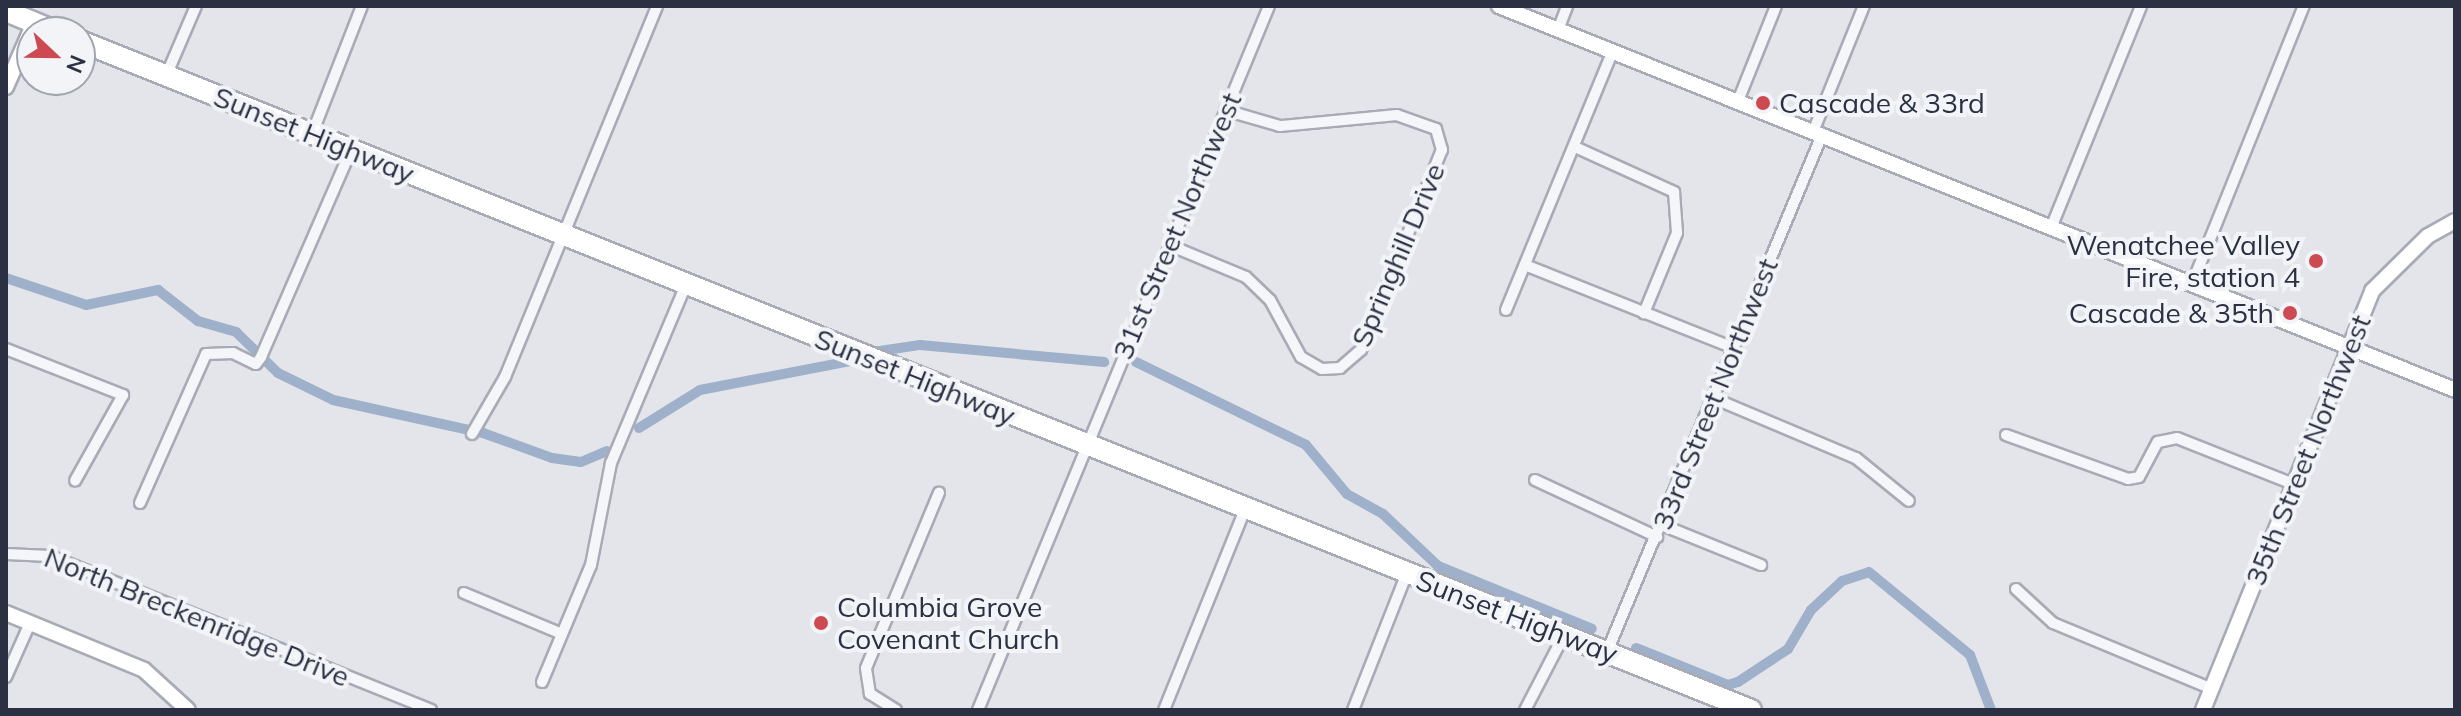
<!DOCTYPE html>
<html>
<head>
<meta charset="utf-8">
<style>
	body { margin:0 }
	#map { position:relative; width:2461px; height:716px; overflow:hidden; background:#e3e5eb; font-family:Mulish,sans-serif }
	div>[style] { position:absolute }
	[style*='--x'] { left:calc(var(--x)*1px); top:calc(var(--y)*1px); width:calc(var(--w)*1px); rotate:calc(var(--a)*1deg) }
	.canal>* { height:10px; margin:-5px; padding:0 5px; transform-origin:5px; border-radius:5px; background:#9eb0ca }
	.roads { filter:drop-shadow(2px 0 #a8abb5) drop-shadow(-2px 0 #a8abb5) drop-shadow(0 2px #a8abb5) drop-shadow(0 -2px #a8abb5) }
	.street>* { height:10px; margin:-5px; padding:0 5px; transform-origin:5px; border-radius:5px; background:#f5f6f9 }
	.secondary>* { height:14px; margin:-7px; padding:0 7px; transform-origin:7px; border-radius:7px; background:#fff }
	.highway>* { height:20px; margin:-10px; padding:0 10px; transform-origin:10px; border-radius:10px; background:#fff }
	.dots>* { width:22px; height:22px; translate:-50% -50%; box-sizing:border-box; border:4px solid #f2f4f8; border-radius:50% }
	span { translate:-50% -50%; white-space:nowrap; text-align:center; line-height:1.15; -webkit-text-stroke:8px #f2f4f8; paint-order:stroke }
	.poi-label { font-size:28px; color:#2b3143 }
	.left { translate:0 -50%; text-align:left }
	.right { translate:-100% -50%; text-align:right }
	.street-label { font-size:28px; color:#2b3143 }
	.frame { position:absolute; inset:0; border:8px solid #2b3143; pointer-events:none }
	.north { position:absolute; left:16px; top:16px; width:80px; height:80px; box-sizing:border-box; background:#f2f4f8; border:2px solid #a2a6b0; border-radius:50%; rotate:112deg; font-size:22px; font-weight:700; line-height:32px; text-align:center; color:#2b3143 }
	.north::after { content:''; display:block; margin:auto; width:28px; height:36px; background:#ce4a52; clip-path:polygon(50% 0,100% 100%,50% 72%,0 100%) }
</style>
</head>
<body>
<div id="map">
	<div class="canal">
		<i style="--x:6;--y:278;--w:84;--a:18.6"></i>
		<i style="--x:86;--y:305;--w:74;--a:-11.8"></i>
		<i style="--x:158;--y:290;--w:51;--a:37.8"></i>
		<i style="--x:198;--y:321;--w:40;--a:16"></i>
		<i style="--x:236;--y:332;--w:59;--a:44.3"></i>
		<i style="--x:278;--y:373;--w:61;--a:26.1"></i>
		<i style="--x:333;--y:400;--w:154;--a:12.4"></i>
		<i style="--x:483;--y:433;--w:73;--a:19.9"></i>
		<i style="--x:552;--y:458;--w:29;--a:8"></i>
		<i style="--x:581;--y:462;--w:28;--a:-23"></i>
		<i style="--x:873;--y:352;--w:48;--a:-8.5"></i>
		<i style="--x:920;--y:345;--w:185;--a:5.3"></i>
		<i style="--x:1136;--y:362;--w:189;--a:26"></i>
		<i style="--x:1306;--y:445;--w:64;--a:50.1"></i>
		<i style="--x:1347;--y:494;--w:41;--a:29.1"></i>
		<i style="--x:1383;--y:514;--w:76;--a:43.4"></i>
		<i style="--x:1438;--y:566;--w:166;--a:22.2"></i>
		<i style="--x:639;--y:428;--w:72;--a:-31.9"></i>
		<i style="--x:700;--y:390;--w:154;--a:-10.9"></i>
		<i style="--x:1636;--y:648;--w:99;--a:21.9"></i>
		<i style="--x:1728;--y:685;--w:10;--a:-17"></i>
		<i style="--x:1738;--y:682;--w:60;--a:-33.4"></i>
		<i style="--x:1788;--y:649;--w:45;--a:-59.5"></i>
		<i style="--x:1811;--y:610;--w:42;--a:-43.1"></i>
		<i style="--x:1842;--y:581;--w:28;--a:-18"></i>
		<i style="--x:1869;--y:572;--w:131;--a:39.4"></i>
		<i style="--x:1970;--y:655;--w:59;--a:69.1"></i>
	</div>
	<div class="roads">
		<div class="street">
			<i style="--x:1558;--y:30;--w:26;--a:-69"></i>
			<i style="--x:166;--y:76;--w:76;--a:-66.8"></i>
			<i style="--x:1738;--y:101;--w:102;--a:-68.2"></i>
			<i style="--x:1813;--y:132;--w:136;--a:-68"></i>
			<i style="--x:312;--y:134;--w:137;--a:-68.7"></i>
			<i style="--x:1575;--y:147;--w:109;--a:24.4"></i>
			<i style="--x:1674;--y:192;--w:41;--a:85.8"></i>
			<i style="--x:1677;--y:233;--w:87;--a:112.4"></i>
			<i style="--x:2051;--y:228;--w:240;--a:-67.9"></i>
			<i style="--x:1169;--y:245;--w:83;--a:22.6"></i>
			<i style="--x:1246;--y:277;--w:33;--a:44"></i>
			<i style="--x:1270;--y:300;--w:65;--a:61.5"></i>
			<i style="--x:1301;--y:357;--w:24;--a:30"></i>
			<i style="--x:1322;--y:369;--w:18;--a:-3"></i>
			<i style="--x:1340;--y:368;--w:28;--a:-41"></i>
			<i style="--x:1361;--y:350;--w:216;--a:-68"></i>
			<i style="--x:1442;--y:150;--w:22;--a:-106"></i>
			<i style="--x:1436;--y:129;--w:41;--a:-160.3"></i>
			<i style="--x:1397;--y:115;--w:118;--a:174.6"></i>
			<i style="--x:1280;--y:126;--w:57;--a:-163.8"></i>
			<i style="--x:1525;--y:265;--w:225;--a:21.7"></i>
			<i style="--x:2192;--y:284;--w:300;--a:-68.1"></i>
			<i style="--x:1506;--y:310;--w:280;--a:-67.6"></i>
			<i style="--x:6;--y:349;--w:126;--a:21.5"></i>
			<i style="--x:123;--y:395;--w:98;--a:119.2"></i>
			<i style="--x:1713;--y:398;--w:155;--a:22.8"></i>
			<i style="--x:1856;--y:458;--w:68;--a:39.1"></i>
			<i style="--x:472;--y:434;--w:66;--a:-59.9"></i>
			<i style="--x:505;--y:377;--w:401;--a:-67.7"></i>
			<i style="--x:2006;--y:435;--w:130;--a:19.8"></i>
			<i style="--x:2128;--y:479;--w:11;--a:-10"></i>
			<i style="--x:2139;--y:477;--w:40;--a:-62"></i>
			<i style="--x:2158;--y:442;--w:19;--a:-12"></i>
			<i style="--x:2177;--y:438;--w:125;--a:21.6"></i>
			<i style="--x:1535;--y:480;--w:135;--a:25"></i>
			<i style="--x:140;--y:503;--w:163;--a:-66.1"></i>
			<i style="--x:206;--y:354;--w:27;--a:-2"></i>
			<i style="--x:233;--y:353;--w:25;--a:26"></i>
			<i style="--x:256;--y:364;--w:9;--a:-54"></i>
			<i style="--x:261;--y:357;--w:226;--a:-66.5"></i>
			<i style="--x:1662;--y:525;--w:107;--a:22"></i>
			<i style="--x:6;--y:554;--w:44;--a:2.6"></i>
			<i style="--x:50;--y:556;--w:411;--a:22"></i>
			<i style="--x:2016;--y:589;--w:50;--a:42.6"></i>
			<i style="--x:2053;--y:623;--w:172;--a:22.5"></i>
			<i style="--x:464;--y:593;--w:106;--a:22.7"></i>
			<i style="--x:1607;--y:652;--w:560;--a:-67.42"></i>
			<i style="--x:6;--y:677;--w:59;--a:-66"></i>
			<i style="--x:542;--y:682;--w:127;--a:-67.3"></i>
			<i style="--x:591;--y:565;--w:104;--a:-78.9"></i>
			<i style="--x:611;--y:463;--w:193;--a:-67.2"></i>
			<i style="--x:896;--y:710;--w:31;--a:-148"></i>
			<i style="--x:870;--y:694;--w:26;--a:-99"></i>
			<i style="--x:866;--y:668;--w:190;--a:-67.4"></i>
			<i style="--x:978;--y:710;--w:762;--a:-67.54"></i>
			<i style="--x:1164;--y:710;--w:216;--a:-68"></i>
			<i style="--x:1353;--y:710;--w:147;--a:-68.5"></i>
			<i style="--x:1525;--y:710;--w:85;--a:-62.5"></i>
		</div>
		<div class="secondary">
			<i style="--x:1499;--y:6;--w:1030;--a:21.88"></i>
			<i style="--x:6;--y:87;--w:70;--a:-66.4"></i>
			<i style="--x:6;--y:613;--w:149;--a:22.4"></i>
			<i style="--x:144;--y:670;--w:59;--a:42.3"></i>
			<i style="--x:2203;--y:710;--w:452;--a:-68"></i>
			<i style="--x:2372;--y:291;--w:78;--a:-44.5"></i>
			<i style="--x:2428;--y:236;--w:31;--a:-29"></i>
		</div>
		<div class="highway">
			<i style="--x:6;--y:11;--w:55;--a:22.4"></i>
			<i style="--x:80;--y:41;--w:1800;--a:21.82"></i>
		</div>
	</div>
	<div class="dots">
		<i style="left:1763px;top:103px;background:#ce4a52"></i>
		<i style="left:2316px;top:261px;background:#ce4a52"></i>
		<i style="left:2290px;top:313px;background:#ce4a52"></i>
		<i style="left:821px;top:623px;background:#ce4a52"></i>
	</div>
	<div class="poi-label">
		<span class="left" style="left:1779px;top:103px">Cascade &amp; 33rd</span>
		<span class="right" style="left:2300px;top:261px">Wenatchee Valley<br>Fire, station 4</span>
		<span class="right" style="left:2274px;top:313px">Cascade &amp; 35th</span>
		<span class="left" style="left:837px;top:623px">Columbia Grove<br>Covenant Church</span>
	</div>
	<div class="street-label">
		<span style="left:314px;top:135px;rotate:22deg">Sunset Highway</span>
		<span style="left:1177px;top:226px;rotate:-67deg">31st Street Northwest</span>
		<span style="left:1398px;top:255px;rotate:-67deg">Springhill Drive</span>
		<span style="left:915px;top:377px;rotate:22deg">Sunset Highway</span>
		<span style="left:1715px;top:394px;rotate:-68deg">33rd Street Northwest</span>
		<span style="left:2308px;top:450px;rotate:-68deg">35th Street Northwest</span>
		<span style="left:197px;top:617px;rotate:22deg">North Breckenridge Drive</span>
		<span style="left:1517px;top:617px;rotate:21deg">Sunset Highway</span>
	</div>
	<div class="frame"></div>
	<div class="north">N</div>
</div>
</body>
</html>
